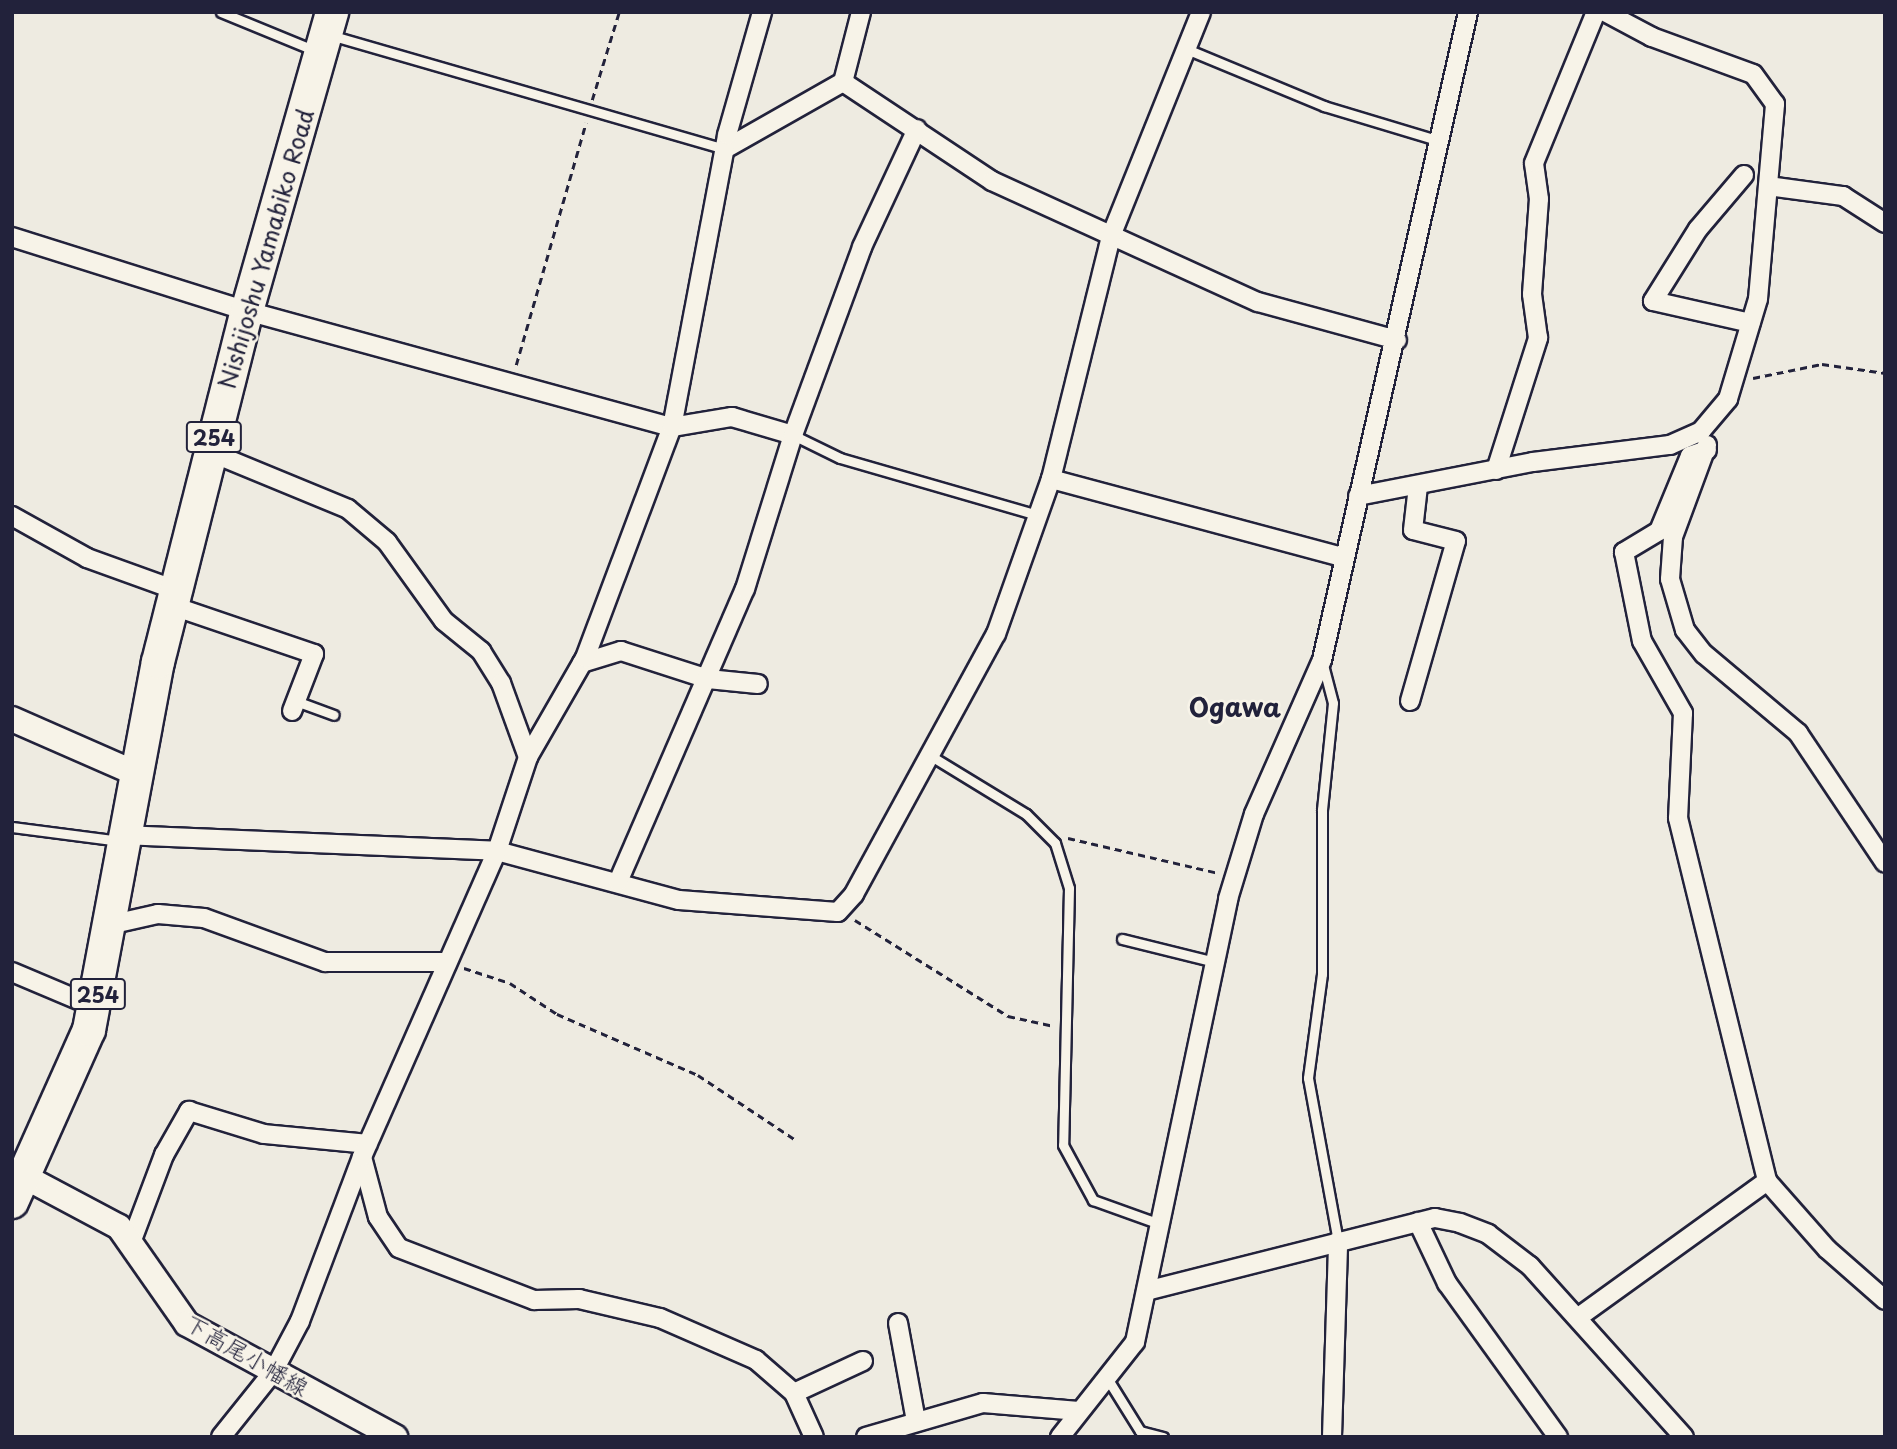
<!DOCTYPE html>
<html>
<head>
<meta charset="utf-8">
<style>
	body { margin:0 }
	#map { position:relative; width:1897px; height:1449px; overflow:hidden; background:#eeebe1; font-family:"Playpen Sans","Klee One",sans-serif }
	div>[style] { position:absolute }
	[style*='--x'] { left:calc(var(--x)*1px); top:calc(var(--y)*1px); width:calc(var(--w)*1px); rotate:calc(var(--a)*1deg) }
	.path>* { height:2.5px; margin-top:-1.25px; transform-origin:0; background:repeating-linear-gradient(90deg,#22223b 0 7px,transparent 0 12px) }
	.roads { filter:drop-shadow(2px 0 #22223b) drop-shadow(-2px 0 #22223b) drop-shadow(0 2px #22223b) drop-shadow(0 -2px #22223b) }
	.lane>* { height:9px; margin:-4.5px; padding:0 4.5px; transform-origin:4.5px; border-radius:4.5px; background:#f7f3e8 }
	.street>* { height:18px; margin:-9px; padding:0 9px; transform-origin:9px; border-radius:9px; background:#f7f3e8 }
	.secondary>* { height:24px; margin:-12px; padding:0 12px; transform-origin:12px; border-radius:12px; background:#f7f3e8 }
	.highway>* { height:32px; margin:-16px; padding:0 16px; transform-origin:16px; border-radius:16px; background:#f7f3e8 }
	span { translate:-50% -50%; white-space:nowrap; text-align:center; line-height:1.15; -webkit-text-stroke:5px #f7f3e8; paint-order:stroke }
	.shield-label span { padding:2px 5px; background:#f7f3e8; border:2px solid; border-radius:5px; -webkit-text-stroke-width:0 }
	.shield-label { font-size:21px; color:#22223b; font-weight:700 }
	.street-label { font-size:23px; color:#22223b }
	.quarter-label { font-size:26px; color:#22223b; font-weight:700 }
	.frame { position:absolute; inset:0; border:14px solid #22223b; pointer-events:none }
</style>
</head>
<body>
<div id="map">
	<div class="path">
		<i style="--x:592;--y:100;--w:92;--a:-72.9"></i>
		<i style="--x:516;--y:365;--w:252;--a:-73.9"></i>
		<i style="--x:1753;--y:378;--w:70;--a:-11.5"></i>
		<i style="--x:1822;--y:364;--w:64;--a:8.1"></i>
		<i style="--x:1068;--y:838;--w:154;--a:13.1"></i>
		<i style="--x:855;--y:920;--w:181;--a:32.1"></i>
		<i style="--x:1008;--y:1016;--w:47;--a:12.3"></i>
		<i style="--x:464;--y:968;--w:48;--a:18.1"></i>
		<i style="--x:510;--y:983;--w:56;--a:33.4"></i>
		<i style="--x:557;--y:1014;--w:154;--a:23.4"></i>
		<i style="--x:698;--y:1075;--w:118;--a:33.6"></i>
	</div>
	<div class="roads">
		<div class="lane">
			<i style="--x:221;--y:12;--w:103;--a:22.3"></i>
			<i style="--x:330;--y:35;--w:411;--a:16.1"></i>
			<i style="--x:1184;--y:48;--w:152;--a:22.5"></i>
			<i style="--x:1324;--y:106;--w:121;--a:16.8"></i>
			<i style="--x:793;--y:435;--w:52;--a:26.1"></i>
			<i style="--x:840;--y:458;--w:205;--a:16.1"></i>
			<i style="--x:1322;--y:661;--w:43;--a:75.3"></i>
			<i style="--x:1333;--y:703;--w:108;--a:95.9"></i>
			<i style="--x:1322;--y:810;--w:164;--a:90"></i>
			<i style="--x:1322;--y:974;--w:105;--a:97.7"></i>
			<i style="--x:1308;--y:1078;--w:166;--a:79.6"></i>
			<i style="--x:296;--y:701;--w:40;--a:20.2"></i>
			<i style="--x:931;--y:756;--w:111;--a:31.4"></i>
			<i style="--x:1026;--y:814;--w:41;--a:45"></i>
			<i style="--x:1055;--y:843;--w:47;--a:72.7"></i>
			<i style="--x:1069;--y:888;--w:257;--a:91.3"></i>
			<i style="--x:1063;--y:1145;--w:63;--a:61.4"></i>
			<i style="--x:1093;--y:1200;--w:68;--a:19.8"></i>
			<i style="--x:12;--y:827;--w:109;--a:7.4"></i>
			<i style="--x:1122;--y:939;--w:96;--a:13.9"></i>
			<i style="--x:1107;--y:1378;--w:62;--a:58.1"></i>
			<i style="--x:1140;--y:1431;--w:24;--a:15"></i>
		</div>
		<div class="street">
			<i style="--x:861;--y:12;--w:72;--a:104.4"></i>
			<i style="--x:843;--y:82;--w:179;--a:33.6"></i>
			<i style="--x:992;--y:181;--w:292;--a:24.5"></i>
			<i style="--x:1258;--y:302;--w:144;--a:15.3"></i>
			<i style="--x:725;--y:149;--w:136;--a:-29.6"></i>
			<i style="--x:1744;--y:175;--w:71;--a:130.4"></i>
			<i style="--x:1698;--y:229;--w:85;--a:122"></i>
			<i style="--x:1653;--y:301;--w:100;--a:12.7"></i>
			<i style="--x:1768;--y:186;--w:76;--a:7.6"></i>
			<i style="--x:1843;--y:196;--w:50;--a:32.7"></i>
			<i style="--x:12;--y:237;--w:246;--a:17.5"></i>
			<i style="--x:247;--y:311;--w:441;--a:15.3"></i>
			<i style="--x:672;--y:427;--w:61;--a:-9.5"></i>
			<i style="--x:732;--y:417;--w:64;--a:16.4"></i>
			<i style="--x:1707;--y:445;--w:98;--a:110.3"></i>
			<i style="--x:1673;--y:537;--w:42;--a:94.1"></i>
			<i style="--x:1670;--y:579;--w:53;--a:73.6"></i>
			<i style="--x:1685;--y:630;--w:31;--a:52"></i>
			<i style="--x:1704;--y:654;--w:123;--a:40"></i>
			<i style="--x:1798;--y:733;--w:156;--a:56.2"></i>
			<i style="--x:1707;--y:450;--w:18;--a:161"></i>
			<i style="--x:1690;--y:456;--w:81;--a:112.5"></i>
			<i style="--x:1659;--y:531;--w:41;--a:149"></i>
			<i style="--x:1624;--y:552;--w:91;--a:78.6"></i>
			<i style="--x:1642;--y:641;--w:83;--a:60.3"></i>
			<i style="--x:1683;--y:713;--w:105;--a:92.7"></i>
			<i style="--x:1678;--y:818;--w:374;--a:76.2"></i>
			<i style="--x:1767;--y:1181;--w:91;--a:48.6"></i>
			<i style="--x:1827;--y:1249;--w:77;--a:41.3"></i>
			<i style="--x:210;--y:452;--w:149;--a:22.4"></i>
			<i style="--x:348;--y:509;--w:51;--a:40.2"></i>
			<i style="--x:387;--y:542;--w:97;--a:54.2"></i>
			<i style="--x:444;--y:621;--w:48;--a:39"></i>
			<i style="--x:481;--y:651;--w:38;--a:58"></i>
			<i style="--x:501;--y:683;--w:79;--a:70"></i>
			<i style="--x:1496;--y:470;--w:139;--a:-72.3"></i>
			<i style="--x:1538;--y:338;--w:44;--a:-97.8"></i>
			<i style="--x:1532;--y:294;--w:95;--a:-85.8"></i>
			<i style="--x:1539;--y:199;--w:36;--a:-98"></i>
			<i style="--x:1534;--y:163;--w:163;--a:-67.7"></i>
			<i style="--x:1051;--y:479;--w:301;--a:15"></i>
			<i style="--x:1358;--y:496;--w:178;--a:-11"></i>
			<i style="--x:1533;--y:462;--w:138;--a:-7.1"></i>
			<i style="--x:1670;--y:445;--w:34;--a:-24"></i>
			<i style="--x:1701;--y:431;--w:42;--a:-49.8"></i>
			<i style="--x:1728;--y:399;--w:104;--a:-73.3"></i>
			<i style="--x:1758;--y:299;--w:196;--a:-85"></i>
			<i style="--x:1775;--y:104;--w:37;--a:-126"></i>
			<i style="--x:1753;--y:74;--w:108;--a:-159.9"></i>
			<i style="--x:1652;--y:37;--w:53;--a:-152"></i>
			<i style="--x:12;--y:516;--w:86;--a:29.2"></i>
			<i style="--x:87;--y:558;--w:95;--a:19.8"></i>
			<i style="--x:173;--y:606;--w:149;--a:18.8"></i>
			<i style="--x:314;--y:654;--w:61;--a:111.1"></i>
			<i style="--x:582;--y:663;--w:41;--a:-17.1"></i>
			<i style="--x:621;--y:651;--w:91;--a:17.8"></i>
			<i style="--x:708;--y:679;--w:50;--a:5.7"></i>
			<i style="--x:1410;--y:701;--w:166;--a:-74"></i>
			<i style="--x:1456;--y:541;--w:44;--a:-165.7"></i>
			<i style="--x:1413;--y:530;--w:44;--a:-83.5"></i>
			<i style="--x:122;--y:835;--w:375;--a:2.4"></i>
			<i style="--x:497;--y:851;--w:188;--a:15.1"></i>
			<i style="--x:679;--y:900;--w:159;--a:4.3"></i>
			<i style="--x:838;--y:912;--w:24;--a:-48"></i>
			<i style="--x:854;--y:894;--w:296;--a:-61.4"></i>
			<i style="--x:996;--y:634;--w:164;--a:-70.5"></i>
			<i style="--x:1051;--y:479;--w:250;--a:-76.1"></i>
			<i style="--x:1111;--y:236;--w:241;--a:-68.1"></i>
			<i style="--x:618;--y:882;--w:319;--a:-66.6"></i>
			<i style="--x:745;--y:589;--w:161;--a:-72.7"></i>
			<i style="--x:793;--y:435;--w:200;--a:-69.8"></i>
			<i style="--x:862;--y:247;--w:130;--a:-65"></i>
			<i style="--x:109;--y:925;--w:50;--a:-12.7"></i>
			<i style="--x:158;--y:914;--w:46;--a:5"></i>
			<i style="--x:204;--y:918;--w:129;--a:20"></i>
			<i style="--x:325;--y:962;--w:122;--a:0"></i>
			<i style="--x:12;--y:972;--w:90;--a:22.9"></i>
			<i style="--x:362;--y:1157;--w:62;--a:75.1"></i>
			<i style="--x:378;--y:1217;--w:37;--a:56"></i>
			<i style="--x:399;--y:1248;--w:145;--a:21.1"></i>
			<i style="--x:534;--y:1300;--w:45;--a:-1.3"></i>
			<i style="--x:579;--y:1299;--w:83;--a:13.2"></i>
			<i style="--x:660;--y:1318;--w:105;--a:23.6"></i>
			<i style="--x:756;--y:1360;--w:50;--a:41"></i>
			<i style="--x:794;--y:1393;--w:48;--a:65.6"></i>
			<i style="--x:1418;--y:1222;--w:68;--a:64.6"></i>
			<i style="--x:1447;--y:1283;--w:190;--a:54.2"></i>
			<i style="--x:132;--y:1240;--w:91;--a:-69.4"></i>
			<i style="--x:164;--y:1155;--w:51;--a:-60.4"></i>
			<i style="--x:189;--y:1111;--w:78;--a:17"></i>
			<i style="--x:264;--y:1134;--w:104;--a:5.5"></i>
			<i style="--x:1146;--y:1291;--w:298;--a:-14.2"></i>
			<i style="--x:1435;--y:1218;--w:25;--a:11"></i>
			<i style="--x:1460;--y:1223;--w:30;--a:21"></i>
			<i style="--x:1488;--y:1234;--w:53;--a:37.3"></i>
			<i style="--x:1530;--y:1266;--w:230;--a:48"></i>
			<i style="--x:1580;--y:1316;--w:231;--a:-35.8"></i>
			<i style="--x:898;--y:1323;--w:100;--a:79.6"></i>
			<i style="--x:794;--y:1393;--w:76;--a:-24.9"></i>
			<i style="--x:221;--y:1437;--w:83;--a:-51.3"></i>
			<i style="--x:273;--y:1372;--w:58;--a:-62.1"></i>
			<i style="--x:300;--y:1321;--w:175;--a:-69.3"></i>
			<i style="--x:362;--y:1157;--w:334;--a:-66.2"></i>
			<i style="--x:497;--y:851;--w:99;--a:-71.7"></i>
			<i style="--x:528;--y:757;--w:114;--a:-60.1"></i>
			<i style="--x:585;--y:658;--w:247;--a:-69.4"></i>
			<i style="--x:672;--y:427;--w:297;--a:-79.3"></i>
			<i style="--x:727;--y:135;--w:128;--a:-74.1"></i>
			<i style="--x:866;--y:1437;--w:122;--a:-16.2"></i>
			<i style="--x:983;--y:1403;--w:96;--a:4.8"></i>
			<i style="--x:1060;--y:1437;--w:121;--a:-51.7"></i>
			<i style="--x:1135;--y:1342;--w:453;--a:-78.1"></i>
			<i style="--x:1228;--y:899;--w:89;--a:-73"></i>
			<i style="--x:1254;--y:814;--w:168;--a:-66.2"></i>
			<i style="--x:1322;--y:660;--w:664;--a:-77.3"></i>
			<i style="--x:1332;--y:1437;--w:196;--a:-88.2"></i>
		</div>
		<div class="secondary">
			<i style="--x:12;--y:719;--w:132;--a:23.7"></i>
			<i style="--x:12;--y:1170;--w:121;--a:28"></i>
			<i style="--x:119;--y:1227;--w:118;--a:55"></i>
			<i style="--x:187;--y:1324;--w:237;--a:28.5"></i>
		</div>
		<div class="highway">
			<i style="--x:12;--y:1202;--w:188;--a:-65.9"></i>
			<i style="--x:89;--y:1030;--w:374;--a:-79.4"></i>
			<i style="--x:158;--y:662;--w:362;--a:-75.8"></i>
			<i style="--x:247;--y:311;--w:311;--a:-74.1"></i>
		</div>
	</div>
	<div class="shield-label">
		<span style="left:214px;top:437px">254</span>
		<span style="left:98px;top:994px">254</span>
	</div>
	<div class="street-label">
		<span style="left:266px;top:249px;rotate:-74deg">Nishijoshu Yamabiko Road</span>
		<span style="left:247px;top:1355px;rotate:30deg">下高尾小幡線</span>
	</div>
	<div class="quarter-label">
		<span style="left:1235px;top:707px">Ogawa</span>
	</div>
	<div class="frame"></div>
</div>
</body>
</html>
